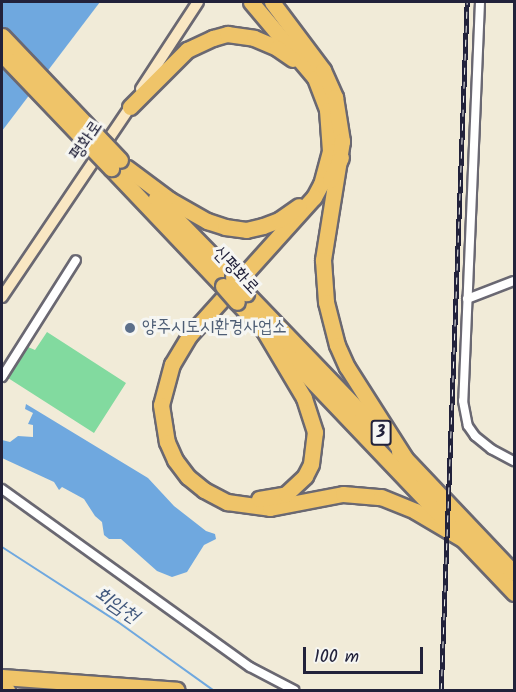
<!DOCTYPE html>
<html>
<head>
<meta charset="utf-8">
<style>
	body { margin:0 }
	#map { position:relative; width:516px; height:692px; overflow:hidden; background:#f1ebd8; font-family:Kalam,"Poor Story",sans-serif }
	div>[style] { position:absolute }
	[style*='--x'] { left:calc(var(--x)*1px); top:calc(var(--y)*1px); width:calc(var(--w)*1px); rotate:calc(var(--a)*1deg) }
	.green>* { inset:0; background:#82da9f }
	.water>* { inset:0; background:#6fa8df }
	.stream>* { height:2px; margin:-1px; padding:0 1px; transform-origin:1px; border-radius:1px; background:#6fa8df }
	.roads { filter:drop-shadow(2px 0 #6a6872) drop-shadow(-2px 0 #6a6872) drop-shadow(0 2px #6a6872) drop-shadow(0 -2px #6a6872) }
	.street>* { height:8px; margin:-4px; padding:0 4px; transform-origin:4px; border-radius:4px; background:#fff }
	.secondary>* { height:10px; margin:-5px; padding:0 5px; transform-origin:5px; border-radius:5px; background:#f9e7c3 }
	.highway>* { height:15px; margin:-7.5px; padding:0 7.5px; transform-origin:7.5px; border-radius:7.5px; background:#efc469 }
	.rail>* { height:4.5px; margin-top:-2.25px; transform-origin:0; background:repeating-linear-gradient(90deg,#f6f6f2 0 7px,#22223b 0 14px); box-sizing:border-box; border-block:2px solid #22223b }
	.bridges { filter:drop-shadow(2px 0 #6a6872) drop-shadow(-2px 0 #6a6872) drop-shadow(0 2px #6a6872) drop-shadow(0 -2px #6a6872) }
	.highway-bridge>* { height:15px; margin:-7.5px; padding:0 7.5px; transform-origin:7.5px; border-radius:7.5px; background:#efc469 }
	.dots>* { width:16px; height:16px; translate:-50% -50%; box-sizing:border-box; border:3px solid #f6f6f2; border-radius:50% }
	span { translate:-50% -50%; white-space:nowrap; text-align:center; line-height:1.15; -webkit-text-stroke:6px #f6f6f2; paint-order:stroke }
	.shield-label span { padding:2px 4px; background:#f6f6f2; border:2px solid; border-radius:4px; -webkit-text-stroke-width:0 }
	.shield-label { font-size:16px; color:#22223b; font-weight:700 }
	.street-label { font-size:18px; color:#22223b }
	.service-label { font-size:18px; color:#4e5e75 }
	.left { translate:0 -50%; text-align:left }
	.water-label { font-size:20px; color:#41587d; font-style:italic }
	.frame { position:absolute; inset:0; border:3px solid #22223b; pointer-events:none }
	.scale { position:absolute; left:303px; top:647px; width:120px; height:27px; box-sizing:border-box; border:3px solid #22223b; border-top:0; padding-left:8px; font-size:18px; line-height:21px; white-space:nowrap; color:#22223b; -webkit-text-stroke:4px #f6f6f2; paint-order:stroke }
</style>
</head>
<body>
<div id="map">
	<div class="green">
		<i style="clip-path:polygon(47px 332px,126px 383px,94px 433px,8px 378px,28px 347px,35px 350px)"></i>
	</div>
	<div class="water">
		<i style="clip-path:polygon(2px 2px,100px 2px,2px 131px)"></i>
		<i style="clip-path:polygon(26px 404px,148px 478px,174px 506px,206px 531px,215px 534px,216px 539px,204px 545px,187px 572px,172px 577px,157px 571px,121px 539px,109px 539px,104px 535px,102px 522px,95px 516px,84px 499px,62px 487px,59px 490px,54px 482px,2px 458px,2px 440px,10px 442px,18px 436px,33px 437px,33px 425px,28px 424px,33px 413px,25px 409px)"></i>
	</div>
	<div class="stream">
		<i style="--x:2;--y:547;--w:138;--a:32.9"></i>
		<i style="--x:118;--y:622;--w:117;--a:35.6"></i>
	</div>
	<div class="roads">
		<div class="street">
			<i style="--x:480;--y:2;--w:399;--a:92.4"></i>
			<i style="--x:463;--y:401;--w:25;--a:79"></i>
			<i style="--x:468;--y:426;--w:12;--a:55"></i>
			<i style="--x:475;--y:436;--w:21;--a:39"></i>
			<i style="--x:491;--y:449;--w:26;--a:28"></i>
			<i style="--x:467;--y:299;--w:50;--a:-21"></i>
			<i style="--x:2;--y:377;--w:138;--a:-57.7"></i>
			<i style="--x:2;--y:489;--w:305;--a:35.7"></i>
			<i style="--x:250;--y:667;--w:50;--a:27.6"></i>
		</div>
		<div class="secondary">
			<i style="--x:141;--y:89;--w:104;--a:-56.8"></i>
			<i style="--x:2;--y:297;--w:234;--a:-56"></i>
		</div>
		<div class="highway">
			<i style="--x:251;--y:2;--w:99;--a:49.9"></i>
			<i style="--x:315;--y:78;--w:34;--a:69"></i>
			<i style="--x:327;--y:110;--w:41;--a:85.8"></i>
			<i style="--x:330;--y:151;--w:34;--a:105"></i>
			<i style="--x:321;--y:184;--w:15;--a:118"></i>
			<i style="--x:314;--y:197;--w:187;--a:132"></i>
			<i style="--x:189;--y:336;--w:33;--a:121"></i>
			<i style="--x:172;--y:364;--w:42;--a:105"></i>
			<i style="--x:161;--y:405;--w:37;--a:81"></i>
			<i style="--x:167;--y:442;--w:20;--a:66"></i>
			<i style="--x:175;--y:460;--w:21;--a:53"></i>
			<i style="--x:188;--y:477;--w:21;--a:39"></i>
			<i style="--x:204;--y:490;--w:26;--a:28"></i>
			<i style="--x:227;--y:502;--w:43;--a:7.9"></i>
			<i style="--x:270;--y:508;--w:74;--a:-10.9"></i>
			<i style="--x:343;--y:494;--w:38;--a:5"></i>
			<i style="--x:381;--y:497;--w:37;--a:22"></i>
			<i style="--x:415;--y:511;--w:63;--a:30.7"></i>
			<i style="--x:272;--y:2;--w:85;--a:53.1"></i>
			<i style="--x:323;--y:70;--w:30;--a:66"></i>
			<i style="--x:335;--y:97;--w:45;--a:81"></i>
			<i style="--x:342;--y:141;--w:121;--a:99.1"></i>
			<i style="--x:323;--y:260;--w:42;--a:85.9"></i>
			<i style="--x:326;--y:302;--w:44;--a:75.7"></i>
			<i style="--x:337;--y:345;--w:24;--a:66"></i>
			<i style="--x:347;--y:367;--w:108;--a:57.5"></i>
			<i style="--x:130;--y:107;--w:81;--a:-45"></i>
			<i style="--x:187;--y:50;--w:29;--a:-25"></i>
			<i style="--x:213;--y:38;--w:15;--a:-16"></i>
			<i style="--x:227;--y:34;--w:27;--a:8"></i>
			<i style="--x:254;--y:38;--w:25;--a:23"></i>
			<i style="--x:277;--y:48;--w:19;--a:35"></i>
			<i style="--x:111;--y:168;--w:163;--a:46.5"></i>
			<i style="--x:127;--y:168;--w:54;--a:36.7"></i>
			<i style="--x:170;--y:200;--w:43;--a:29.6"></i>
			<i style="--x:207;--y:221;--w:19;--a:18"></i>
			<i style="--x:225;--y:227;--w:21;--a:8"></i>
			<i style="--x:246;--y:230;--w:17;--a:-13"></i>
			<i style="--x:263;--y:226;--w:17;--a:-21"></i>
			<i style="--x:279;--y:220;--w:24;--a:-35"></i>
			<i style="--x:330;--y:180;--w:25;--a:-64"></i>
			<i style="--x:156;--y:198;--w:110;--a:45.7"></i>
			<i style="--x:246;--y:293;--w:187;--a:46.1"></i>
			<i style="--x:237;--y:302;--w:402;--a:46.4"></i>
			<i style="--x:399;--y:452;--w:167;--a:46.5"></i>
			<i style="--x:259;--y:499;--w:27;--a:-10"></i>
			<i style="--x:286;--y:494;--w:26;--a:-43"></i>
			<i style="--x:305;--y:476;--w:13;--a:-63"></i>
			<i style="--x:311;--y:464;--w:32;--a:-83"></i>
			<i style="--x:315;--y:432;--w:36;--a:-108"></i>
			<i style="--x:304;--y:398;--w:80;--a:-120.7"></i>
			<i style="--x:2;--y:677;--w:175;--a:4.2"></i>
			<i style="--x:2;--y:690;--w:5;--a:0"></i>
		</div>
	</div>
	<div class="rail">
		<i style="--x:441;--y:690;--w:688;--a:-87.84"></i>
	</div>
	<div class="bridges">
		<div class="highway-bridge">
			<i style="--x:2;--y:36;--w:171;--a:46.4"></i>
			<i style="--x:2;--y:54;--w:158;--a:46.3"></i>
			<i style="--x:233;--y:277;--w:21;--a:51"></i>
			<i style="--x:223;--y:286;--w:21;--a:49"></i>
		</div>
	</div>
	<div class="dots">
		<i style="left:130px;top:328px;background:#5c6f8a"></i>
	</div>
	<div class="shield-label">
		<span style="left:381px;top:433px">3</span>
	</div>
	<div class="street-label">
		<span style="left:87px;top:141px;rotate:-56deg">평화로</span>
		<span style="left:235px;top:271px;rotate:47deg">신평화로</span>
	</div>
	<div class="service-label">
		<span class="left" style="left:142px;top:328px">양주시도시환경사업소</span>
	</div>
	<div class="water-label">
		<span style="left:116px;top:606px;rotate:34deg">회암천</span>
	</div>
	<div class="frame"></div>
	<div class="scale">100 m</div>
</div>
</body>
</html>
